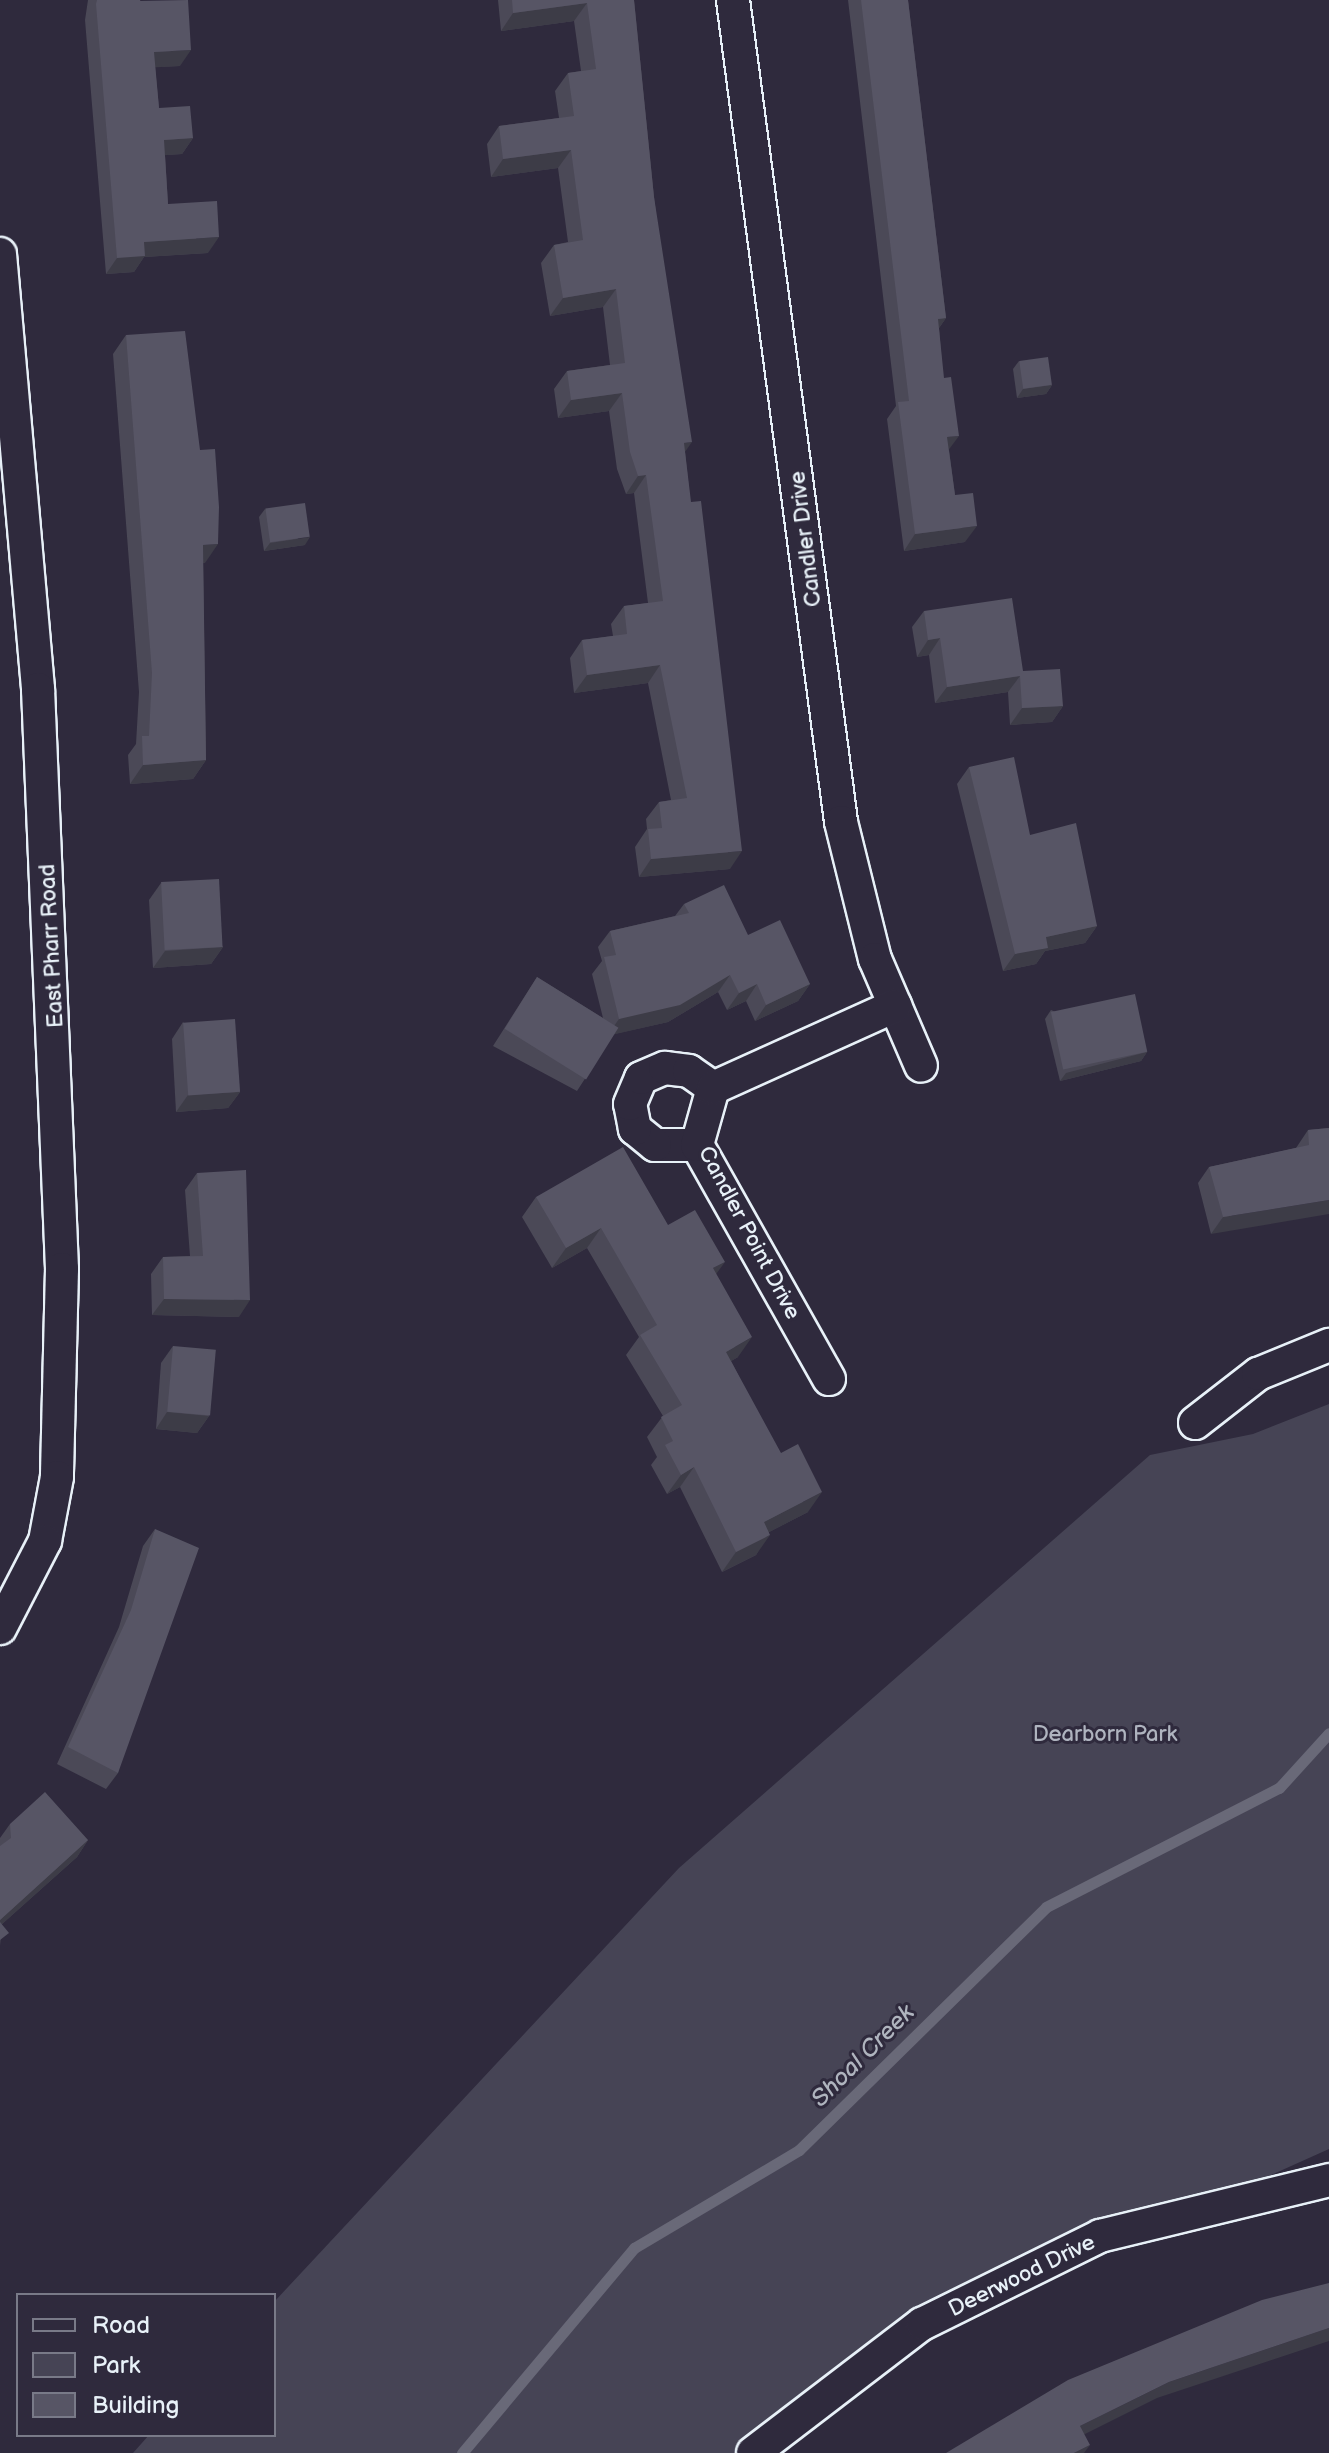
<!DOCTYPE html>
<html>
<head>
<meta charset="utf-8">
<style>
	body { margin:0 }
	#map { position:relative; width:1329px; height:2453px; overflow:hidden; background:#2f2a3d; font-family:"Balsamiq Sans",sans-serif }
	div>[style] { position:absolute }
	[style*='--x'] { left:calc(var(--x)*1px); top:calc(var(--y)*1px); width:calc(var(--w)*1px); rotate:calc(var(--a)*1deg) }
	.green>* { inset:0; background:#464455 }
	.stream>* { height:11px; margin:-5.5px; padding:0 5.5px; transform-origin:5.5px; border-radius:5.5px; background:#696978 }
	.roads { filter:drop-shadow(2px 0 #e8f1f8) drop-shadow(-2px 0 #e8f1f8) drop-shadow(0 2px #e8f1f8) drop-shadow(0 -2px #e8f1f8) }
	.street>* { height:32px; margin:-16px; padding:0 16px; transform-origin:16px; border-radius:16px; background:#2f2a3d }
	.wall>* { inset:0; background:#4b4957 }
	.shaded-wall>* { inset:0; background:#3d3c47 }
	.building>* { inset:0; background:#575565; transform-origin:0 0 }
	span { translate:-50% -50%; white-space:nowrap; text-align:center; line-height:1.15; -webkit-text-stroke:6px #2f2a3d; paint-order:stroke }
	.street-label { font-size:22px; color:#e8f1f8 }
	.park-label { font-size:22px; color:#afb4bf }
	.water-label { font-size:24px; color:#afb4be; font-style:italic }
	.legend { position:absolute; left:16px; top:2293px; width:260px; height:144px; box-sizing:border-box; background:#2f2a3d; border:2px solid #797a88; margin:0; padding:10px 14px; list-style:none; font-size:24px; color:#e8f1f8 }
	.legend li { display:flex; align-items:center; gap:16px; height:40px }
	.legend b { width:40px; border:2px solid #797a88 }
</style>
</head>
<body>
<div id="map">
	<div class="green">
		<i style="clip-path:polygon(1329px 1404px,1329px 2149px,867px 2356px,758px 2453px,133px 2453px,149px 2435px,274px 2435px,274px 2302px,679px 1868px,1150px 1455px,1253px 1434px)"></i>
	</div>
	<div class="stream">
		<i style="--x:462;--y:2453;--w:268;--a:-50"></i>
		<i style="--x:634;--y:2248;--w:192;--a:-30.7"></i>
		<i style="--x:799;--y:2150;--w:346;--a:-44.5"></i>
		<i style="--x:1046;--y:1907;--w:262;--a:-27.1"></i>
		<i style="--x:1279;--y:1788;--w:74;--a:-47.7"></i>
	</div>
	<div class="roads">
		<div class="street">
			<i style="--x:733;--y:0;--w:829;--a:82.51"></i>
			<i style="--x:841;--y:822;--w:141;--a:76.1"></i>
			<i style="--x:875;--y:959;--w:116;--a:66.7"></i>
			<i style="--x:0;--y:254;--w:437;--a:85"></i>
			<i style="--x:38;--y:689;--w:580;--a:87.63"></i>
			<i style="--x:62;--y:1269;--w:208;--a:91.4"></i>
			<i style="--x:57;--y:1477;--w:65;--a:100.6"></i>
			<i style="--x:45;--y:1541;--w:98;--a:117.3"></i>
			<i style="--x:697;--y:1145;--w:42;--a:180"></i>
			<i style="--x:655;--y:1145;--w:26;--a:-141"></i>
			<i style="--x:635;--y:1129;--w:25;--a:-101"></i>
			<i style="--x:630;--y:1104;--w:28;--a:-67"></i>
			<i style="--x:641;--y:1078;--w:26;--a:-23"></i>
			<i style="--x:665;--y:1068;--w:24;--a:7"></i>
			<i style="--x:689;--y:1071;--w:29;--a:35"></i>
			<i style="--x:829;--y:1379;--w:269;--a:-119.4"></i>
			<i style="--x:697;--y:1145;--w:59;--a:-74.3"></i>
			<i style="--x:713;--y:1088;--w:200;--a:-24.3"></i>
			<i style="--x:1195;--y:1423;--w:80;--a:-37.9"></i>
			<i style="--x:1258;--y:1374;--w:77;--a:-22.2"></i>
			<i style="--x:753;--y:2453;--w:213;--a:-37.4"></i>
			<i style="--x:922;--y:2324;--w:199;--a:-26.3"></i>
			<i style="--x:1100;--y:2236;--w:236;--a:-13.7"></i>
		</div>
	</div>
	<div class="wall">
		<i style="clip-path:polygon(88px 0,140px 0,180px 66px,155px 67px,159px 108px,193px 138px,182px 154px,165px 155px,168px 204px,208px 253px,144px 257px,134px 272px,106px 274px,85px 20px)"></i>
		<i style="clip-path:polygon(498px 0,634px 0,654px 197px,685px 452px,730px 869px,639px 877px,635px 847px,647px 829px,646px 819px,659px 802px,671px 800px,648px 683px,574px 693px,570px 658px,582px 640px,613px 636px,611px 624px,624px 606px,648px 603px,634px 493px,626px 494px,617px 469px,609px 411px,558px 418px,554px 389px,567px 371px,610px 365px,603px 307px,550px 316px,541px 263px,554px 245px,568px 242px,558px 168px,491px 177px,487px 144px,499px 126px,559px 118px,555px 91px,568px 73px,581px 71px,574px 21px,501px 31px)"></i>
		<i style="clip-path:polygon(848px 0,908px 0,946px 318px,939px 328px,949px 450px,955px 495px,965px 542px,904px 551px,887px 419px,896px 406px)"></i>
		<i style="clip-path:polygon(126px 335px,205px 563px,203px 563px,206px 760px,193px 779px,130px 784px,128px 755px,136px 744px,139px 692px,113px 354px)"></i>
		<i style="clip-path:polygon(1019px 361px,1052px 385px,1046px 394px,1017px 398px,1013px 369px)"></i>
		<i style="clip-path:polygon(265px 509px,305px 545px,264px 551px,259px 517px)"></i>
		<i style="clip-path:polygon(924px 611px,1023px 671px,1063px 706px,1052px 722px,1010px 725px,1008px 692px,935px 703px,929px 655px,917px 657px,912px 627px)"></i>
		<i style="clip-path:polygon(969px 767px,1030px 835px,1097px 926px,1085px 943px,1045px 951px,1036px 964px,1003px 971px,957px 784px)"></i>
		<i style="clip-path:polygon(161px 883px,223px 947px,211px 964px,153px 968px,149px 900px)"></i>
		<i style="clip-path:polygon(684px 904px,748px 935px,810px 984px,798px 1001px,755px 1021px,746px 1001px,727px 1010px,718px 992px,668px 1022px,614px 1034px,577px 1091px,493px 1046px,537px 977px,603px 1018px,592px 974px,602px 961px,598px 947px,610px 931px,675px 916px)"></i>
		<i style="clip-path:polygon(1051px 1010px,1147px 1052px,1141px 1061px,1060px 1081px,1045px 1019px)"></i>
		<i style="clip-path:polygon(183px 1022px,240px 1092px,228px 1108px,176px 1112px,172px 1039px)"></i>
		<i style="clip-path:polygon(1329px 1128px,1211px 1234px,1198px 1183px,1209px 1167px,1296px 1148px,1308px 1130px)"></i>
		<i style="clip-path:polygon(197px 1173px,239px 1317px,152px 1315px,151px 1274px,163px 1257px,190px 1256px,185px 1190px)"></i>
		<i style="clip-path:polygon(536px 1197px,668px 1225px,716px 1274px,738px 1357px,731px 1361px,808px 1512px,769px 1532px,756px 1555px,722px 1572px,680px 1487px,667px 1494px,651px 1465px,657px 1457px,647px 1437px,663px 1416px,626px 1355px,639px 1337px,587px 1248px,552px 1268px,522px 1217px)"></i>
		<i style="clip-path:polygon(173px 1346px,209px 1416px,197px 1433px,156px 1429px,161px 1363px)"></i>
		<i style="clip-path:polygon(155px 1529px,118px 1773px,106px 1789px,57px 1764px,119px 1627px,143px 1546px)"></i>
		<i style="clip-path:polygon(10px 1824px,88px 1840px,77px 1857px,2px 1924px,0 1946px,0 1838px)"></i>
	</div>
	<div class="shaded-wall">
		<i style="clip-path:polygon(587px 3px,574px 21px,501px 31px,513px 13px)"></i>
		<i style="clip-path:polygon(191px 50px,180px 66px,143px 68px,154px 52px)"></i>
		<i style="clip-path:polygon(193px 138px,182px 154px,153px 156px,164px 140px)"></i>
		<i style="clip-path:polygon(571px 150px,558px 168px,491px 177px,503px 159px)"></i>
		<i style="clip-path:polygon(219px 237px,208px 253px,144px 257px,134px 272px,106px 274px,117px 258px,144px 242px)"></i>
		<i style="clip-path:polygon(616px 289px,603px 307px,550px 316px,563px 298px)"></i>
		<i style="clip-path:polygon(946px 318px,934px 335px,938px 319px)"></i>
		<i style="clip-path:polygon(1052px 385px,1046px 394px,1017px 398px,1023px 389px)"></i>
		<i style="clip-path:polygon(622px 393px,609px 411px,558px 418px,571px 400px)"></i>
		<i style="clip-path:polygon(959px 436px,947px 452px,947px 437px)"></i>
		<i style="clip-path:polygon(692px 442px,680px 459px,684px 443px)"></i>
		<i style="clip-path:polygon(646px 475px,634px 493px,626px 494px,638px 476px)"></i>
		<i style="clip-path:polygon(977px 526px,965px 542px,904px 551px,915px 534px)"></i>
		<i style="clip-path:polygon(310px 537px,305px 545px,264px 551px,270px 543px)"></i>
		<i style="clip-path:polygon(218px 544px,205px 563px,189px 564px,203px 545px)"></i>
		<i style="clip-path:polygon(940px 638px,929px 655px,917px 657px,928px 640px)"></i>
		<i style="clip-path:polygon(660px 665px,648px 683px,574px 693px,587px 675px)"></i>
		<i style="clip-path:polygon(1020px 676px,1008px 692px,935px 703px,947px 687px)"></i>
		<i style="clip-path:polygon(1063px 706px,1052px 722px,1010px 725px,1022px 708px)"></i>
		<i style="clip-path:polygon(206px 760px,193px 779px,130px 784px,143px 765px)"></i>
		<i style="clip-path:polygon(742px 851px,730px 869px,639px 877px,651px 859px)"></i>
		<i style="clip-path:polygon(1097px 926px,1085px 943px,1045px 951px,1036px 964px,1003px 971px,1015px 954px,1046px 937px)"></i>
		<i style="clip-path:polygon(223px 947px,211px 964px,153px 968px,165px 951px)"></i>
		<i style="clip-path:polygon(730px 975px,718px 992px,668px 1022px,607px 1036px,619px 1019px)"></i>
		<i style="clip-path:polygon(757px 984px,746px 1001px,727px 1010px,739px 993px)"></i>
		<i style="clip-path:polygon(810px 984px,798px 1001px,755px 1021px,766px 1005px)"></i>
		<i style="clip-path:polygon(1147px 1052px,1141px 1061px,1060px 1081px,1066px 1073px)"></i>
		<i style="clip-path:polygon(240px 1092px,228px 1108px,176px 1112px,188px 1095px)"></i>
		<i style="clip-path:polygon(1329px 1200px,1329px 1214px,1211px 1234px,1223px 1217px)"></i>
		<i style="clip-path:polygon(601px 1228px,587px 1248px,552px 1268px,566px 1248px)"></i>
		<i style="clip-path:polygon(725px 1262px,711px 1281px,713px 1268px)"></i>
		<i style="clip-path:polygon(164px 1299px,250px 1300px,239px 1317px,152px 1315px)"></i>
		<i style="clip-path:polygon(752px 1337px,738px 1357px,712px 1372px,726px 1352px)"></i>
		<i style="clip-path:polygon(167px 1412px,209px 1416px,197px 1433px,156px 1429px)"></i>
		<i style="clip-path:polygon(694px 1467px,680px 1487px,667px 1494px,681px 1475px)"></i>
		<i style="clip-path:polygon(822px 1492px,808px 1512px,750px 1542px,764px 1522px)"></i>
		<i style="clip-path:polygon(770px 1535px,756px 1555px,722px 1572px,736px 1552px)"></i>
		<i style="clip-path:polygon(88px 1840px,77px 1857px,0 1926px,0 1920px)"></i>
		<i style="clip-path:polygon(1329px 2328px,1329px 2341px,1157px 2398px,1069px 2442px,1080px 2426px,1169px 2382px)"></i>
		<i style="clip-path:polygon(1090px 2445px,1084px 2453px,1074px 2453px)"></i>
	</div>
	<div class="building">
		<i style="clip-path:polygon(97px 0,140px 0,140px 1px,188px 0,191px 50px,154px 52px,159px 108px,190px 106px,193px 138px,164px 140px,168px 204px,217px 201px,219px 237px,144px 242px,145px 256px,117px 258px,96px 4px)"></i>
		<i style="clip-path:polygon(512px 0,634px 0,654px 197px,692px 442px,684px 443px,691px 502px,701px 501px,742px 851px,651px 859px,648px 829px,662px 828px,659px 802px,687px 798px,660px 665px,587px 675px,582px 640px,627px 634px,624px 606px,663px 601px,646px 475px,638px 476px,630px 452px,622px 393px,571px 400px,567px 371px,625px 363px,616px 289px,563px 298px,554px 245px,583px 240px,571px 150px,503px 159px,499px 126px,574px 116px,568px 73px,596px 69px,587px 3px,513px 13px)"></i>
		<i style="clip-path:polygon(861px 0,908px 0,946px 318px,938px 319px,944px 378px,951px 377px,959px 436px,947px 437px,955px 495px,973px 493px,977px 526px,915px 534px,898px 402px,909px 401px)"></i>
		<i style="clip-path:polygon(185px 331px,200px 450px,215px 449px,219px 507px,218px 544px,203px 545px,206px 760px,143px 765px,142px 736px,149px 736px,152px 673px,126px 335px)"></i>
		<i style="left:1048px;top:357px;width:28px;height:29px;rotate:82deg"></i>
		<i style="left:305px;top:503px;width:34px;height:40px;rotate:82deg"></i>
		<i style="clip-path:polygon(1012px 598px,1023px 671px,1060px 669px,1063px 706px,1022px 708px,1020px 676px,947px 687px,940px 638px,928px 640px,924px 611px)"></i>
		<i style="clip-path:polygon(1014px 757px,1030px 835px,1076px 823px,1097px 926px,1046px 937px,1048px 948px,1015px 954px,969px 767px)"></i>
		<i style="left:219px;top:879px;width:68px;height:58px;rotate:87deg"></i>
		<i style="clip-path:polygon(724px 885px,748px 935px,780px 920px,810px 984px,766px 1005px,757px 984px,739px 993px,730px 975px,680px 1005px,619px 1019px,604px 957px,616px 955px,610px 931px,689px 913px,684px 904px)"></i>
		<i style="left:537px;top:977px;width:96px;height:61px;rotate:32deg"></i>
		<i style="left:1135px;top:994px;width:59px;height:86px;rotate:78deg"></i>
		<i style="left:235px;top:1019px;width:73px;height:52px;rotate:86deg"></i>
		<i style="clip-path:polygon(1329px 1128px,1329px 1200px,1223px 1217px,1209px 1167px,1309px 1145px,1308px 1130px)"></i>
		<i style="clip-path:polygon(623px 1147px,668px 1225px,695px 1210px,725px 1262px,713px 1268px,752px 1337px,726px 1352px,781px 1453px,798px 1444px,822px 1492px,764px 1522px,770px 1535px,736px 1552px,694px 1467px,681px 1475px,665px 1445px,673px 1441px,661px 1417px,682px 1405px,640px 1335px,657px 1325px,601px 1228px,566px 1248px,536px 1197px)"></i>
		<i style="clip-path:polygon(246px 1170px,250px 1300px,164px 1299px,163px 1257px,203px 1256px,197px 1173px)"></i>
		<i style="left:173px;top:1346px;width:43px;height:66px;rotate:5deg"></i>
		<i style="clip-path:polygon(155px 1529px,199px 1548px,118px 1773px,68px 1747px,131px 1610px)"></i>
		<i style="clip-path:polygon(45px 1792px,88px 1840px,0 1920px,0 1846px,11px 1838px,10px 1824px)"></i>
		<i style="clip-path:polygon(0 1922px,9px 1933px,0 1940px)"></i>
		<i style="clip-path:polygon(1329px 2283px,1329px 2328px,1169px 2382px,1080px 2426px,1090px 2445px,1074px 2453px,946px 2453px,1068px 2380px,1262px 2300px)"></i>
	</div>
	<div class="street-label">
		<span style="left:806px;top:539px;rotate:-97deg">Candler Drive</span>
		<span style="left:52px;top:946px;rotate:-93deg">East Pharr Road</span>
		<span style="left:749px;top:1233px;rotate:62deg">Candler Point Drive</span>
		<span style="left:1022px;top:2276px;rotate:-26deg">Deerwood Drive</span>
	</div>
	<div class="park-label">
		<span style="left:1105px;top:1735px">Dearborn Park</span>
	</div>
	<div class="water-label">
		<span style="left:863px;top:2056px;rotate:-45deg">Shoal Creek</span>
	</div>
	<ul class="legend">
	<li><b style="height:10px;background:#2f2a3d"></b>Road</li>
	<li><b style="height:22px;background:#464455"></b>Park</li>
	<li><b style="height:22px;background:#575565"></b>Building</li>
	</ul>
</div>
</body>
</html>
